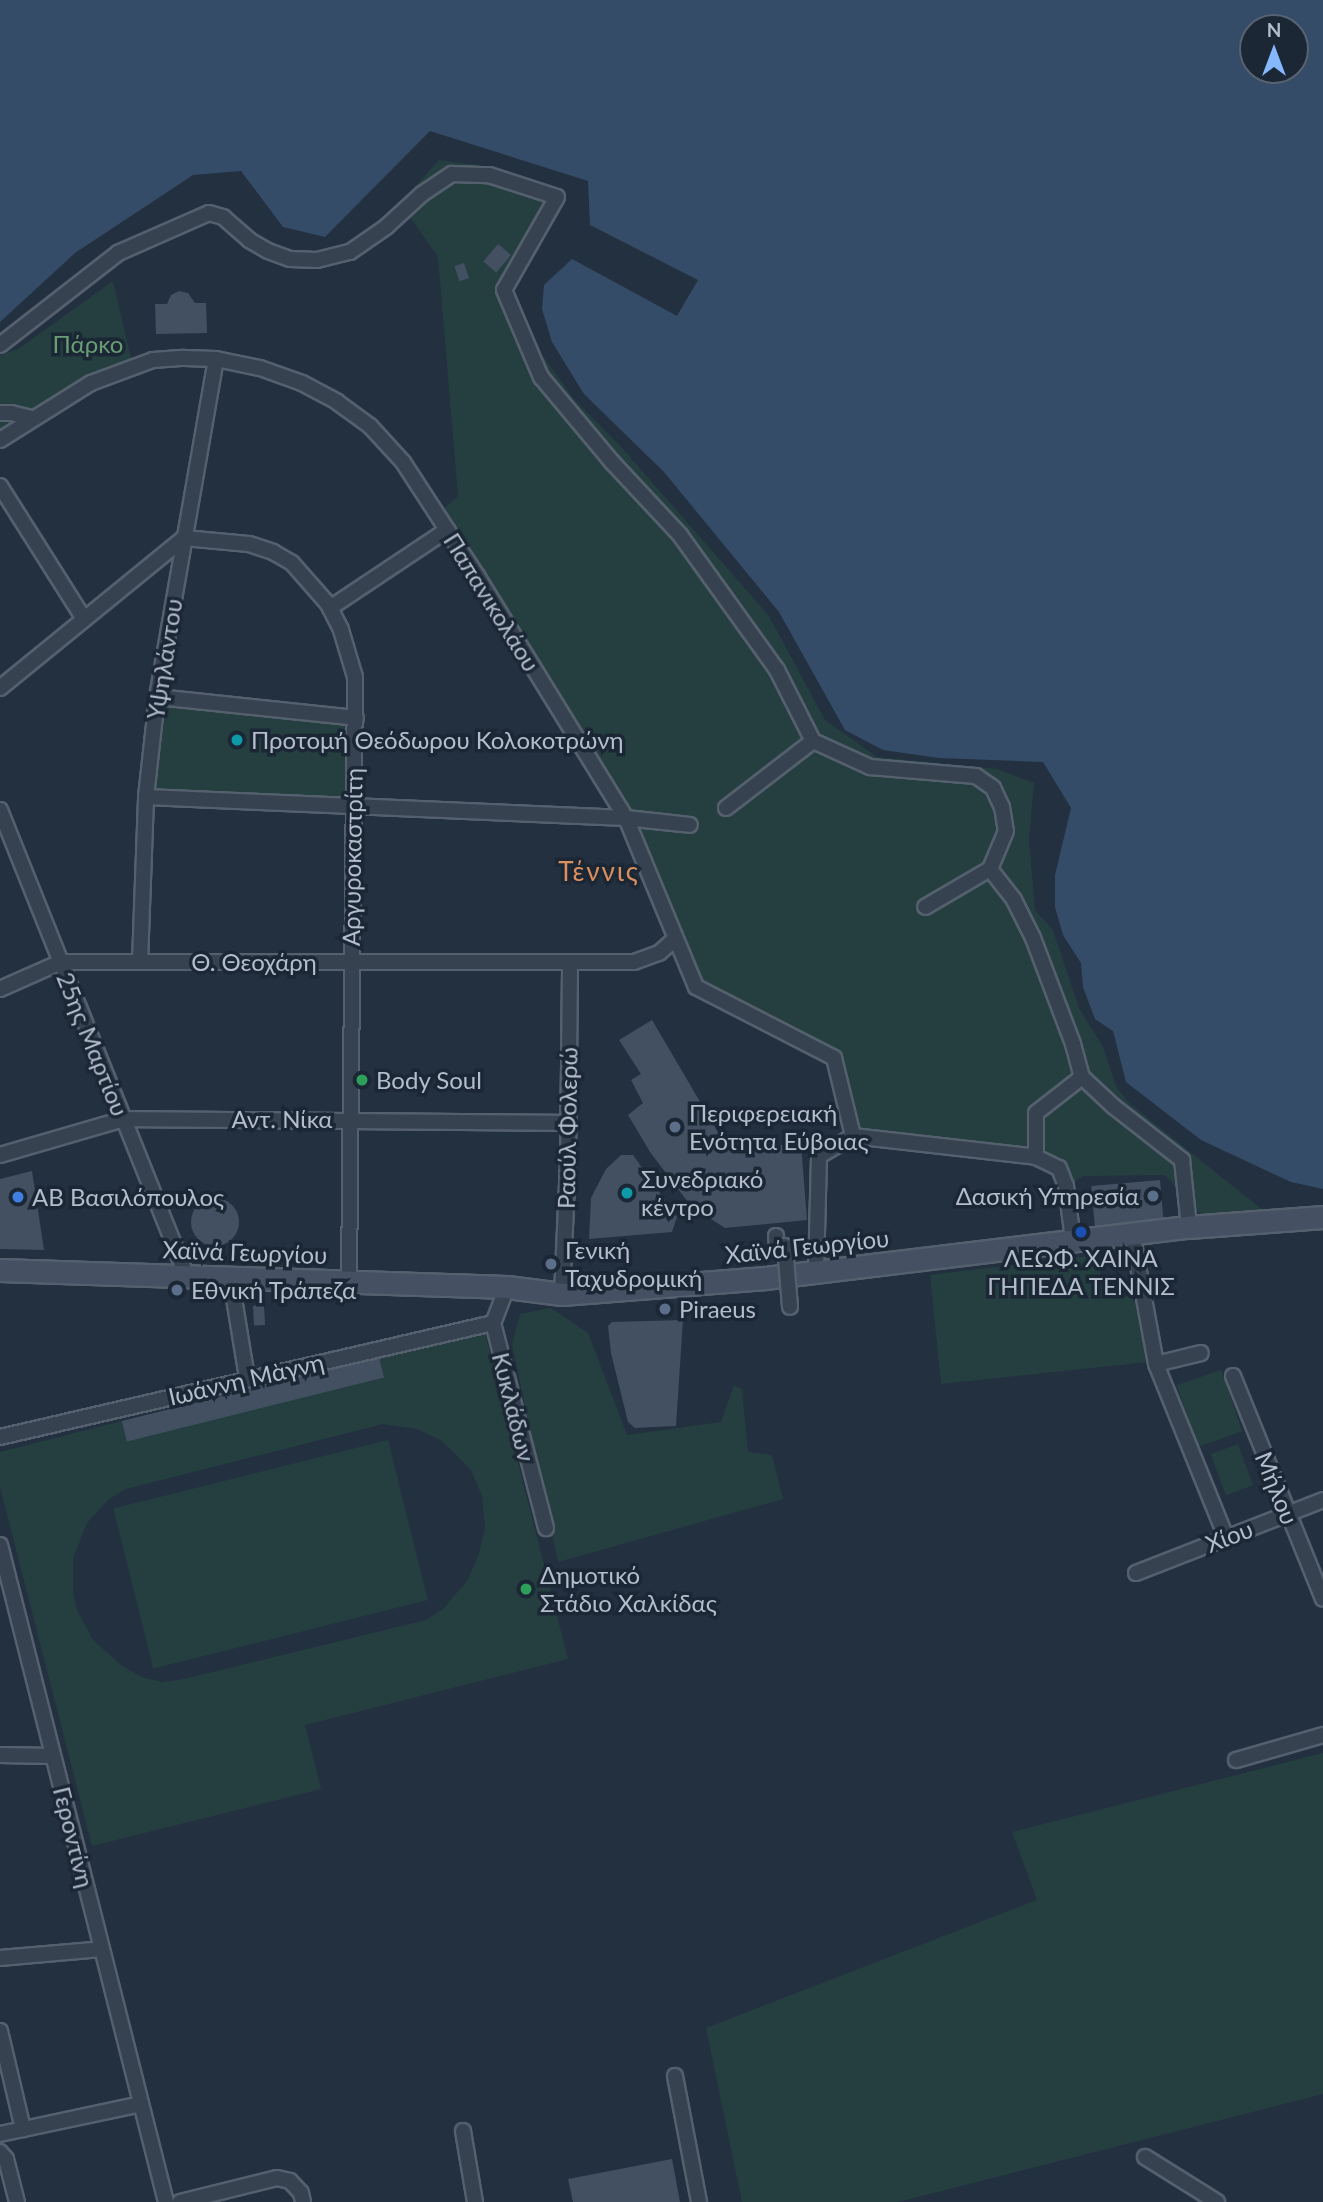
<!DOCTYPE html>
<html>
<head>
<meta charset="utf-8">
<style>
	body { margin:0 }
	#map { position:relative; width:1323px; height:2202px; overflow:hidden; background:#233040; font-family:Lato,sans-serif }
	div>[style] { position:absolute }
	[style*='--x'] { left:calc(var(--x)*1px); top:calc(var(--y)*1px); width:calc(var(--w)*1px); rotate:calc(var(--a)*1deg) }
	.green>* { inset:0; background:#253f41; transform-origin:0 0 }
	.water>* { inset:0; background:#354c68 }
	.building>* { inset:0; background:#425062; transform-origin:0 0 }
	.round { border-radius:50% }
	.roads { filter:drop-shadow(2px 0 #55606e) drop-shadow(-2px 0 #55606e) drop-shadow(0 2px #55606e) drop-shadow(0 -2px #55606e) }
	.street>* { height:14px; margin:-7px; padding:0 7px; transform-origin:7px; border-radius:7px; background:#374250 }
	.secondary>* { height:21px; margin:-10.5px; padding:0 10.5px; transform-origin:10.5px; border-radius:10.5px; background:#455163 }
	.bridges { filter:drop-shadow(2px 0 #55606e) drop-shadow(-2px 0 #55606e) drop-shadow(0 2px #55606e) drop-shadow(0 -2px #55606e) }
	.street-bridge>* { height:14px; margin:-7px; padding:0 7px; transform-origin:7px; border-radius:7px; background:#374250 }
	.dots>* { width:19px; height:19px; translate:-50% -50%; box-sizing:border-box; border:4px solid #1c2735; border-radius:50% }
	span { translate:-50% -50%; white-space:nowrap; text-align:center; line-height:1.15; -webkit-text-stroke:7px #1c2735; paint-order:stroke }
	.park-label { font-size:24px; color:#699d73 }
	.street-label { font-size:24px; color:#b3bdcb }
	.poi-label { font-size:24px; color:#b3bdcb }
	.left { translate:0 -50%; text-align:left }
	.right { translate:-100% -50%; text-align:right }
	.neighbourhood-label { font-size:26px; color:#dc905d; letter-spacing:2px }
	.north { position:absolute; left:1239px; top:14px; width:70px; height:70px; box-sizing:border-box; background:#1c2735; border:2px solid #586371; border-radius:50%; rotate:0deg; font-size:19px; font-weight:700; line-height:28px; text-align:center; color:#b3bdcb }
	.north::after { content:''; display:block; margin:auto; width:24px; height:32px; background:#85b8fe; clip-path:polygon(50% 0,100% 100%,50% 72%,0 100%) }
</style>
</head>
<body>
<div id="map">
	<div class="green">
		<i style="clip-path:polygon(439px 160px,491px 167px,566px 194px,511px 294px,530px 338px,574px 399px,623px 449px,769px 616px,825px 720px,877px 757px,997px 769px,1034px 783px,1029px 839px,1035px 910px,1053px 930px,1079px 1008px,1103px 1047px,1116px 1086px,1129px 1103px,1269px 1215px,1207px 1221px,1165px 1175px,1083px 1176px,1070px 1185px,1065px 1168px,1046px 1154px,856px 1132px,837px 1056px,699px 982px,628px 812px,441px 511px,458px 496px,438px 257px,400px 203px)"></i>
		<i style="clip-path:polygon(113px 281px,133px 367px,0 440px,0 355px,18px 349px)"></i>
		<i style="clip-path:polygon(157px 697px,356px 718px,353px 806px,146px 797px)"></i>
		<i style="clip-path:polygon(1097px 1255px,1104px 1297px,1136px 1296px,1148px 1362px,941px 1384px,930px 1275px)"></i>
		<i style="clip-path:polygon(551px 1308px,588px 1333px,627px 1435px,721px 1422px,734px 1385px,742px 1389px,748px 1452px,772px 1455px,783px 1499px,558px 1562px,512px 1344px,520px 1314px)"></i>
		<i style="clip-path:polygon(evenodd,484px 1329px,568px 1659px,305px 1725px,321px 1789px,92px 1846px,0 1487px,0 1452px,484px 1329px,379px 1357px,384px 1377px,127px 1441px,123px 1421px,379px 1357px,484px 1329px,383px 1424px,417px 1429px,442px 1441px,471px 1470px,482px 1496px,485px 1528px,479px 1554px,467px 1581px,443px 1609px,426px 1620px,184px 1679px,161px 1682px,142px 1677px,122px 1666px,93px 1640px,77px 1610px,73px 1593px,73px 1558px,87px 1523px,109px 1499px,126px 1489px,383px 1424px)"></i>
		<i style="left:1221px;top:1370px;width:65px;height:47px;rotate:71deg"></i>
		<i style="left:388px;top:1440px;width:165px;height:283px;rotate:76deg"></i>
		<i style="left:1238px;top:1444px;width:44px;height:29px;rotate:70deg"></i>
		<i style="clip-path:polygon(1323px 1753px,1323px 2094px,898px 2202px,742px 2202px,706px 2028px,1037px 1900px,1012px 1832px)"></i>
	</div>
	<div class="water">
		<i style="clip-path:polygon(evenodd,0 0,1323px 0,1323px 1189px,1291px 1182px,1201px 1140px,1126px 1082px,1113px 1031px,1095px 1019px,1083px 987px,1081px 963px,1063px 935px,1055px 907px,1055px 875px,1071px 808px,1043px 762px,939px 758px,883px 750px,845px 730px,779px 612px,664px 472px,584px 394px,552px 342px,542px 309px,544px 285px,572px 259px,677px 316px,698px 280px,590px 225px,588px 181px,430px 131px,325px 237px,283px 227px,241px 171px,193px 175px,75px 253px,0 322px,0 0,1253px 28px,1295px 28px,1295px 70px,1253px 70px,1253px 28px)"></i>
	</div>
	<div class="building">
		<i style="left:498px;top:244px;width:17px;height:23px;rotate:40deg"></i>
		<i style="left:464px;top:263px;width:16px;height:10px;rotate:72deg"></i>
		<i style="clip-path:polygon(179px 291px,188px 293px,195px 303px,206px 303px,207px 333px,156px 334px,155px 304px,167px 304px,171px 295px)"></i>
		<i style="clip-path:polygon(652px 1020px,722px 1139px,751px 1147px,801px 1144px,807px 1220px,725px 1228px,691px 1206px,650px 1152px,628px 1115px,643px 1103px,631px 1080px,641px 1074px,619px 1040px)"></i>
		<i style="clip-path:polygon(621px 1155px,633px 1155px,677px 1217px,672px 1232px,589px 1239px,591px 1198px,606px 1169px)"></i>
		<i style="clip-path:polygon(32px 1171px,44px 1250px,0 1249px,0 1179px)"></i>
		<i style="left:1160px;top:1180px;width:42px;height:69px;rotate:85deg"></i>
		<i class="round" style="left:191px;top:1198px;width:48px;height:48px"></i>
		<i style="left:264px;top:1305px;width:20px;height:11px;rotate:87deg"></i>
		<i style="clip-path:polygon(683px 1320px,676px 1426px,635px 1428px,628px 1422px,611px 1353px,608px 1326px,612px 1322px)"></i>
		<i style="left:379px;top:1357px;width:21px;height:265px;rotate:76deg"></i>
		<i style="clip-path:polygon(672px 2159px,680px 2202px,573px 2202px,568px 2179px)"></i>
	</div>
	<div class="roads">
		<div class="street">
			<i style="--x:0;--y:345;--w:150;--a:-37.9"></i>
			<i style="--x:118;--y:253;--w:99;--a:-23.7"></i>
			<i style="--x:209;--y:213;--w:15;--a:16"></i>
			<i style="--x:223;--y:217;--w:35;--a:41"></i>
			<i style="--x:249;--y:240;--w:22;--a:30"></i>
			<i style="--x:268;--y:251;--w:23;--a:20"></i>
			<i style="--x:290;--y:259;--w:27;--a:2"></i>
			<i style="--x:317;--y:260;--w:34;--a:-14"></i>
			<i style="--x:350;--y:252;--w:44;--a:-34.8"></i>
			<i style="--x:386;--y:227;--w:49;--a:-42.5"></i>
			<i style="--x:422;--y:194;--w:36;--a:-34"></i>
			<i style="--x:452;--y:174;--w:37;--a:2"></i>
			<i style="--x:489;--y:175;--w:71;--a:17.9"></i>
			<i style="--x:557;--y:197;--w:107;--a:119.7"></i>
			<i style="--x:504;--y:290;--w:95;--a:67"></i>
			<i style="--x:541;--y:377;--w:111;--a:50.1"></i>
			<i style="--x:612;--y:462;--w:100;--a:47"></i>
			<i style="--x:680;--y:535;--w:166;--a:54.3"></i>
			<i style="--x:777;--y:670;--w:80;--a:63.1"></i>
			<i style="--x:813;--y:741;--w:63;--a:24.5"></i>
			<i style="--x:870;--y:767;--w:106;--a:4.9"></i>
			<i style="--x:976;--y:776;--w:21;--a:35"></i>
			<i style="--x:993;--y:788;--w:21;--a:65"></i>
			<i style="--x:1002;--y:807;--w:24;--a:81"></i>
			<i style="--x:1006;--y:831;--w:41;--a:112.8"></i>
			<i style="--x:990;--y:869;--w:75;--a:149.7"></i>
			<i style="--x:0;--y:413;--w:11;--a:0"></i>
			<i style="--x:11;--y:413;--w:21;--a:14"></i>
			<i style="--x:0;--y:440;--w:107;--a:-32.1"></i>
			<i style="--x:91;--y:383;--w:66;--a:-20.4"></i>
			<i style="--x:153;--y:360;--w:31;--a:-4"></i>
			<i style="--x:184;--y:358;--w:32;--a:2"></i>
			<i style="--x:216;--y:359;--w:45;--a:11.6"></i>
			<i style="--x:260;--y:368;--w:45;--a:19.7"></i>
			<i style="--x:302;--y:383;--w:40;--a:28"></i>
			<i style="--x:337;--y:402;--w:41;--a:36"></i>
			<i style="--x:370;--y:426;--w:49;--a:47.5"></i>
			<i style="--x:403;--y:462;--w:136;--a:57"></i>
			<i style="--x:477;--y:576;--w:284;--a:58.4"></i>
			<i style="--x:626;--y:818;--w:183;--a:67.5"></i>
			<i style="--x:696;--y:987;--w:155;--a:27.2"></i>
			<i style="--x:834;--y:1058;--w:80;--a:76.3"></i>
			<i style="--x:0;--y:486;--w:157;--a:57.7"></i>
			<i style="--x:330;--y:608;--w:141;--a:-33.7"></i>
			<i style="--x:0;--y:688;--w:237;--a:-39.2"></i>
			<i style="--x:184;--y:538;--w:65;--a:5.3"></i>
			<i style="--x:249;--y:544;--w:25;--a:18"></i>
			<i style="--x:273;--y:552;--w:22;--a:30"></i>
			<i style="--x:292;--y:563;--w:55;--a:48.7"></i>
			<i style="--x:328;--y:604;--w:29;--a:63"></i>
			<i style="--x:341;--y:630;--w:49;--a:73.4"></i>
			<i style="--x:355;--y:677;--w:605;--a:90.57"></i>
			<i style="--x:157;--y:697;--w:200;--a:6"></i>
			<i style="--x:146;--y:797;--w:480;--a:2.5"></i>
			<i style="--x:626;--y:818;--w:64;--a:6.2"></i>
			<i style="--x:726;--y:808;--w:110;--a:-37.6"></i>
			<i style="--x:0;--y:810;--w:503;--a:68.18"></i>
			<i style="--x:990;--y:869;--w:39;--a:52"></i>
			<i style="--x:1014;--y:900;--w:42;--a:63.4"></i>
			<i style="--x:1033;--y:938;--w:113;--a:69.3"></i>
			<i style="--x:1073;--y:1044;--w:34;--a:75"></i>
			<i style="--x:1082;--y:1077;--w:58;--a:142"></i>
			<i style="--x:1036;--y:1113;--w:44;--a:90"></i>
			<i style="--x:140;--y:962;--w:165;--a:-87.9"></i>
			<i style="--x:146;--y:797;--w:101;--a:-83.7"></i>
			<i style="--x:157;--y:697;--w:343;--a:-80.1"></i>
			<i style="--x:0;--y:989;--w:67;--a:-23.9"></i>
			<i style="--x:61;--y:962;--w:573;--a:0"></i>
			<i style="--x:634;--y:962;--w:27;--a:-20"></i>
			<i style="--x:659;--y:953;--w:20;--a:-41"></i>
			<i style="--x:1082;--y:1077;--w:42;--a:43.1"></i>
			<i style="--x:1113;--y:1106;--w:88;--a:38"></i>
			<i style="--x:1182;--y:1160;--w:67;--a:84"></i>
			<i style="--x:0;--y:1155;--w:129;--a:-16.2"></i>
			<i style="--x:124;--y:1119;--w:445;--a:0.5"></i>
			<i style="--x:1132;--y:1233;--w:133;--a:79.6"></i>
			<i style="--x:1156;--y:1364;--w:187;--a:68"></i>
			<i style="--x:776;--y:1236;--w:10;--a:84"></i>
			<i style="--x:777;--y:1246;--w:8;--a:0"></i>
			<i style="--x:816;--y:1272;--w:116;--a:-88.5"></i>
			<i style="--x:819;--y:1156;--w:39;--a:-30"></i>
			<i style="--x:853;--y:1136;--w:184;--a:6.5"></i>
			<i style="--x:1036;--y:1157;--w:25;--a:26"></i>
			<i style="--x:1059;--y:1168;--w:19;--a:69"></i>
			<i style="--x:1066;--y:1186;--w:54;--a:82.6"></i>
			<i style="--x:231;--y:1280;--w:99;--a:80.7"></i>
			<i style="--x:507;--y:1287;--w:39;--a:111"></i>
			<i style="--x:493;--y:1323;--w:212;--a:75.5"></i>
			<i style="--x:562;--y:1294;--w:134;--a:-87.4"></i>
			<i style="--x:568;--y:1160;--w:198;--a:-89.4"></i>
			<i style="--x:1156;--y:1364;--w:46;--a:-13.7"></i>
			<i style="--x:1233;--y:1376;--w:240;--a:68"></i>
			<i style="--x:0;--y:1437;--w:506;--a:-13.02"></i>
			<i style="--x:0;--y:1545;--w:678;--a:75.82"></i>
			<i style="--x:1136;--y:1573;--w:201;--a:-21.3"></i>
			<i style="--x:0;--y:1755;--w:53;--a:1.1"></i>
			<i style="--x:1236;--y:1760;--w:91;--a:-16"></i>
			<i style="--x:0;--y:1958;--w:102;--a:-5"></i>
			<i style="--x:0;--y:2031;--w:101;--a:76.8"></i>
			<i style="--x:675;--y:2076;--w:128;--a:79.2"></i>
			<i style="--x:463;--y:2131;--w:72;--a:80.4"></i>
			<i style="--x:0;--y:2134;--w:144;--a:-12"></i>
			<i style="--x:0;--y:2152;--w:9;--a:49"></i>
			<i style="--x:6;--y:2159;--w:44;--a:75.7"></i>
			<i style="--x:1145;--y:2157;--w:85;--a:32"></i>
			<i style="--x:180;--y:2202;--w:100;--a:-13.9"></i>
			<i style="--x:277;--y:2178;--w:13;--a:13"></i>
			<i style="--x:290;--y:2181;--w:16;--a:47"></i>
			<i style="--x:301;--y:2193;--w:9;--a:77"></i>
		</div>
		<div class="secondary">
			<i style="--x:0;--y:1270;--w:507;--a:1.92"></i>
			<i style="--x:507;--y:1287;--w:55;--a:7.3"></i>
			<i style="--x:562;--y:1294;--w:204;--a:-4.5"></i>
			<i style="--x:765;--y:1278;--w:427;--a:-6.9"></i>
			<i style="--x:1189;--y:1227;--w:134;--a:-4.3"></i>
		</div>
	</div>
	<div class="bridges">
		<div class="street-bridge">
			<i style="--x:785;--y:1246;--w:61;--a:85.3"></i>
		</div>
	</div>
	<div class="dots">
		<i style="left:237px;top:740px;background:#0f9aa8"></i>
		<i style="left:362px;top:1080px;background:#2e9e5b"></i>
		<i style="left:675px;top:1127px;background:#5c6f8a"></i>
		<i style="left:627px;top:1193px;background:#0f9aa8"></i>
		<i style="left:1153px;top:1196px;background:#5c6f8a"></i>
		<i style="left:18px;top:1197px;background:#3f7fe0"></i>
		<i style="left:1081px;top:1232px;background:#1a4fb4"></i>
		<i style="left:551px;top:1264px;background:#5c6f8a"></i>
		<i style="left:177px;top:1290px;background:#5c6f8a"></i>
		<i style="left:665px;top:1309px;background:#5c6f8a"></i>
		<i style="left:526px;top:1589px;background:#2e9e5b"></i>
	</div>
	<div class="park-label">
		<span style="left:88px;top:344px">Πάρκο</span>
	</div>
	<div class="street-label">
		<span style="left:492px;top:602px;rotate:58deg">Παπανικολάου</span>
		<span style="left:164px;top:659px;rotate:-81deg">Υψηλάντου</span>
		<span style="left:352px;top:857px;rotate:-89deg">Αργυροκαστρίτη</span>
		<span style="left:254px;top:962px">Θ. Θεοχάρη</span>
		<span style="left:93px;top:1044px;rotate:68deg">25ης Μαρτίου</span>
		<span style="left:282px;top:1119px">Αντ. Νίκα</span>
		<span style="left:567px;top:1128px;rotate:-89deg">Ραούλ Φολερώ</span>
		<span style="left:807px;top:1246px;rotate:-6deg">Χαϊνά Γεωργίου</span>
		<span style="left:245px;top:1252px;rotate:2deg">Χαϊνά Γεωργίου</span>
		<span style="left:246px;top:1379px;rotate:-13deg">Ιωάννη Μὰγνη</span>
		<span style="left:514px;top:1407px;rotate:76deg">Κυκλάδων</span>
		<span style="left:1277px;top:1488px;rotate:68deg">Μήλου</span>
		<span style="left:1229px;top:1536px;rotate:-21deg">Χίου</span>
		<span style="left:74px;top:1837px;rotate:76deg">Γεροντίνη</span>
	</div>
	<div class="poi-label">
		<span class="left" style="left:251px;top:740px">Προτομή Θεόδωρου Κολοκοτρώνη</span>
		<span class="left" style="left:376px;top:1080px">Body Soul</span>
		<span class="left" style="left:689px;top:1127px">Περιφερειακή<br>Ενότητα Εύβοιας</span>
		<span class="left" style="left:641px;top:1193px">Συνεδριακό<br>κέντρο</span>
		<span class="right" style="left:1139px;top:1196px">Δασική Υπηρεσία</span>
		<span class="left" style="left:32px;top:1197px">ΑΒ Βασιλόπουλος</span>
		<span class="left" style="left:565px;top:1264px">Γενική<br>Ταχυδρομική</span>
		<span style="left:1081px;top:1272px">ΛΕΩΦ. ΧΑΙΝΑ<br>ΓΗΠΕΔΑ ΤΕΝΝΙΣ</span>
		<span class="left" style="left:191px;top:1290px">Εθνική Τράπεζα</span>
		<span class="left" style="left:679px;top:1309px">Piraeus</span>
		<span class="left" style="left:540px;top:1589px">Δημοτικό<br>Στάδιο Χαλκίδας</span>
	</div>
	<div class="neighbourhood-label">
		<span style="left:599px;top:872px">Τέννις</span>
	</div>
	<div class="north">N</div>
</div>
</body>
</html>
